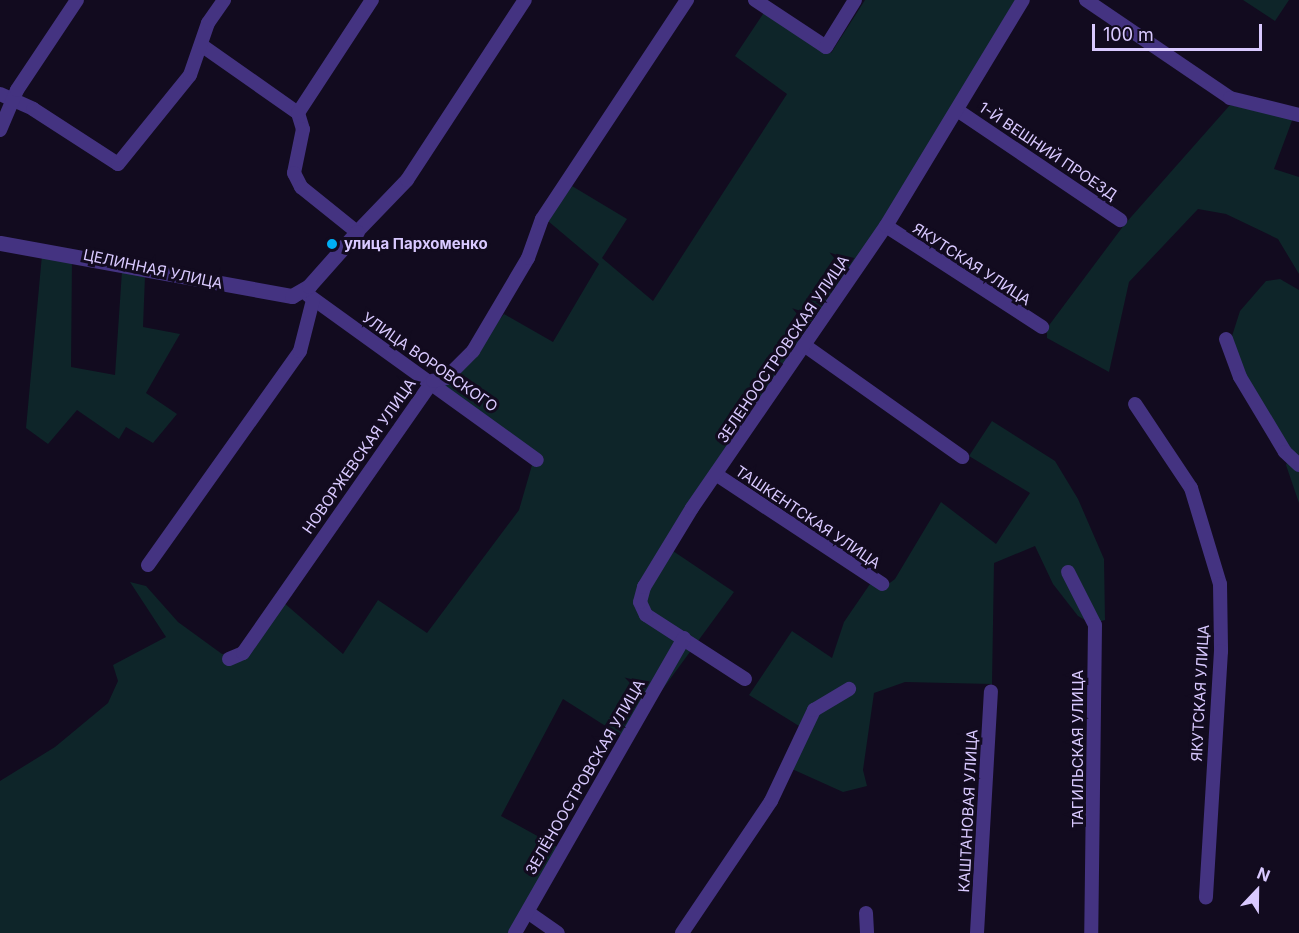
<!DOCTYPE html>
<html>
<head>
<meta charset="utf-8">
<style>
	body { margin:0 }
	#map { position:relative; width:1299px; height:933px; overflow:hidden; background:#120b1f; font-family:Inter,sans-serif }
	div>[style] { position:absolute }
	[style*='--x'] { left:calc(var(--x)*1px); top:calc(var(--y)*1px); width:calc(var(--w)*1px); rotate:calc(var(--a)*1deg) }
	.green>* { inset:0; background:#0e2529 }
	.minor>* { height:14px; margin:-7px; padding:0 7px; transform-origin:7px; border-radius:7px; background:#443381 }
	.tertiary>* { height:15px; margin:-7.5px; padding:0 7.5px; transform-origin:7.5px; border-radius:7.5px; background:#443381 }
	.dots>* { width:16px; height:16px; translate:-50% -50%; box-sizing:border-box; border:3px solid #120b1f; border-radius:50% }
	span { translate:-50% -50%; white-space:nowrap; text-align:center; line-height:1.15; -webkit-text-stroke:6px #120b1f; paint-order:stroke }
	.street-label { font-size:15px; color:#d9c9ff }
	.poi-label { font-size:15px; color:#d9c9ff; font-weight:700 }
	.left { translate:0 -50%; text-align:left }
	.north { position:absolute; left:1227px; top:861px; width:60px; height:60px; -webkit-text-stroke:4px #120b1f; paint-order:stroke; rotate:22deg; font-size:16px; font-weight:700; line-height:24px; text-align:center; color:#d9c9ff }
	.north::after { content:''; display:block; margin:auto; width:21px; height:27px; background:#d9c9ff; clip-path:polygon(50% 0,100% 100%,50% 72%,0 100%) }
	.scale { position:absolute; left:1092px; top:24px; width:170px; height:27px; box-sizing:border-box; border:3px solid #d9c9ff; border-top:0; padding-left:8px; font-size:18px; line-height:21px; white-space:nowrap; color:#d9c9ff; -webkit-text-stroke:4px #120b1f; paint-order:stroke }
</style>
</head>
<body>
<div id="map">
	<div class="green">
		<i style="clip-path:polygon(865px 0,1015px 0,882px 225px,757px 408px,673px 551px,734px 592px,626px 739px,563px 699px,501px 816px,559px 848px,510px 933px,0 933px,0 781px,55px 747px,108px 703px,118px 681px,113px 665px,166px 637px,130px 582px,146px 586px,178px 622px,222px 654px,234px 655px,283px 602px,343px 654px,378px 600px,427px 633px,519px 510px,532px 465px,441px 390px,504px 314px,553px 342px,599px 264px,548px 221px,572px 186px,627px 219px,602px 258px,653px 301px,787px 94px,735px 56px,765px 11px,831px 53px)"></i>
		<i style="clip-path:polygon(1243px 0,1289px 0,1275px 21px)"></i>
		<i style="clip-path:polygon(1230px 105px,1293px 118px,1274px 169px,1299px 177px,1299px 274px,1278px 239px,1226px 214px,1198px 209px,1129px 282px,1109px 372px,1047px 338px,1047px 328px,1124px 225px)"></i>
		<i style="clip-path:polygon(42px 255px,72px 260px,71px 367px,115px 375px,122px 271px,145px 276px,143px 327px,180px 334px,146px 393px,177px 414px,153px 443px,126px 427px,119px 439px,77px 410px,48px 444px,26px 428px)"></i>
		<i style="clip-path:polygon(1280px 279px,1299px 290px,1299px 503px,1286px 465px,1291px 452px,1245px 377px,1232px 336px,1240px 311px,1266px 281px)"></i>
		<i style="clip-path:polygon(992px 421px,1055px 461px,1078px 499px,1104px 559px,1105px 620px,1092px 624px,1078px 616px,1053px 584px,1035px 546px,994px 563px,992px 684px,905px 682px,874px 693px,863px 770px,867px 786px,843px 792px,792px 769px,799px 726px,749px 695px,792px 631px,832px 658px,844px 622px,870px 584px,883px 588px,895px 579px,941px 502px,996px 544px,1030px 493px,969px 456px)"></i>
	</div>
	<div class="minor">
		<i style="--x:755;--y:0;--w:85;--a:33.5"></i>
		<i style="--x:826;--y:47;--w:55;--a:-58.3"></i>
		<i style="--x:1086;--y:0;--w:174;--a:34.2"></i>
		<i style="--x:1230;--y:98;--w:71;--a:13.8"></i>
		<i style="--x:204;--y:47;--w:115;--a:35.1"></i>
		<i style="--x:298;--y:113;--w:17;--a:73"></i>
		<i style="--x:303;--y:129;--w:45;--a:101.6"></i>
		<i style="--x:294;--y:173;--w:16;--a:63"></i>
		<i style="--x:301;--y:187;--w:72;--a:38.8"></i>
		<i style="--x:357;--y:232;--w:72;--a:-46.1"></i>
		<i style="--x:407;--y:180;--w:215;--a:-56.8"></i>
		<i style="--x:0;--y:94;--w:36;--a:24"></i>
		<i style="--x:33;--y:109;--w:101;--a:32.9"></i>
		<i style="--x:118;--y:164;--w:114;--a:-51"></i>
		<i style="--x:190;--y:75;--w:55;--a:-70.9"></i>
		<i style="--x:208;--y:23;--w:28;--a:-55"></i>
		<i style="--x:957;--y:110;--w:197;--a:34"></i>
		<i style="--x:298;--y:113;--w:135;--a:-56.8"></i>
		<i style="--x:0;--y:130;--w:43;--a:-67"></i>
		<i style="--x:17;--y:90;--w:108;--a:-56.3"></i>
		<i style="--x:886;--y:226;--w:186;--a:32.9"></i>
		<i style="--x:308;--y:295;--w:282;--a:35.8"></i>
		<i style="--x:1226;--y:339;--w:40;--a:69.8"></i>
		<i style="--x:1240;--y:377;--w:87;--a:59"></i>
		<i style="--x:1285;--y:452;--w:19;--a:43"></i>
		<i style="--x:804;--y:345;--w:194;--a:35.3"></i>
		<i style="--x:1135;--y:404;--w:101;--a:56.3"></i>
		<i style="--x:1191;--y:488;--w:100;--a:73.2"></i>
		<i style="--x:1220;--y:584;--w:67;--a:89.1"></i>
		<i style="--x:1221;--y:651;--w:247;--a:93.5"></i>
		<i style="--x:717;--y:475;--w:198;--a:33.4"></i>
		<i style="--x:148;--y:565;--w:262;--a:-54.6"></i>
		<i style="--x:300;--y:351;--w:53;--a:-75.7"></i>
		<i style="--x:1068;--y:572;--w:59;--a:63"></i>
		<i style="--x:1095;--y:625;--w:308;--a:90.7"></i>
		<i style="--x:229;--y:659;--w:15;--a:-23"></i>
		<i style="--x:243;--y:653;--w:332;--a:-55.1"></i>
		<i style="--x:433;--y:381;--w:13;--a:-13"></i>
		<i style="--x:446;--y:378;--w:38;--a:-45"></i>
		<i style="--x:473;--y:351;--w:108;--a:-59.4"></i>
		<i style="--x:528;--y:258;--w:41;--a:-70.3"></i>
		<i style="--x:542;--y:219;--w:263;--a:-56.5"></i>
		<i style="--x:745;--y:679;--w:118;--a:-147.1"></i>
		<i style="--x:646;--y:615;--w:14;--a:-115"></i>
		<i style="--x:640;--y:602;--w:16;--a:-75"></i>
		<i style="--x:644;--y:587;--w:92;--a:-58.7"></i>
		<i style="--x:692;--y:508;--w:342;--a:-55.5"></i>
		<i style="--x:886;--y:226;--w:264;--a:-58.8"></i>
		<i style="--x:529;--y:913;--w:35;--a:35"></i>
		<i style="--x:866;--y:913;--w:20;--a:87"></i>
		<i style="--x:515;--y:933;--w:340;--a:-60.2"></i>
		<i style="--x:682;--y:933;--w:159;--a:-56"></i>
		<i style="--x:771;--y:801;--w:101;--a:-64.7"></i>
		<i style="--x:814;--y:710;--w:41;--a:-31"></i>
		<i style="--x:977;--y:933;--w:242;--a:-86.7"></i>
	</div>
	<div class="tertiary">
		<i style="--x:0;--y:243;--w:297;--a:10.3"></i>
		<i style="--x:292;--y:296;--w:20;--a:-30"></i>
		<i style="--x:309;--y:286;--w:72;--a:-48.4"></i>
	</div>
	<div class="dots">
		<i style="left:332px;top:244px;background:#00aef4"></i>
	</div>
	<div class="street-label">
		<span style="left:1048px;top:151px;rotate:34deg">1-Й ВЕШНИЙ ПРОЕЗД</span>
		<span style="left:972px;top:264px;rotate:33deg">ЯКУТСКАЯ УЛИЦА</span>
		<span style="left:153px;top:269px;rotate:12deg">ЦЕЛИННАЯ УЛИЦА</span>
		<span style="left:783px;top:349px;rotate:-56deg">ЗЕЛЕНООСТРОВСКАЯ УЛИЦА</span>
		<span style="left:430px;top:362px;rotate:35deg">УЛИЦА ВОРОВСКОГО</span>
		<span style="left:359px;top:456px;rotate:-55deg">НОВОРЖЕВСКАЯ УЛИЦА</span>
		<span style="left:808px;top:517px;rotate:34deg">ТАШКЕНТСКАЯ УЛИЦА</span>
		<span style="left:1200px;top:693px;rotate:-87deg">ЯКУТСКАЯ УЛИЦА</span>
		<span style="left:1078px;top:749px;rotate:-90deg">ТАГИЛЬСКАЯ УЛИЦА</span>
		<span style="left:585px;top:777px;rotate:-60deg">ЗЕЛЁНООСТРОВСКАЯ УЛИЦА</span>
		<span style="left:968px;top:811px;rotate:-87deg">КАШТАНОВАЯ УЛИЦА</span>
	</div>
	<div class="poi-label">
		<span class="left" style="left:344px;top:244px">улица Пархоменко</span>
	</div>
	<div class="north">N</div>
	<div class="scale">100 m</div>
</div>
</body>
</html>
